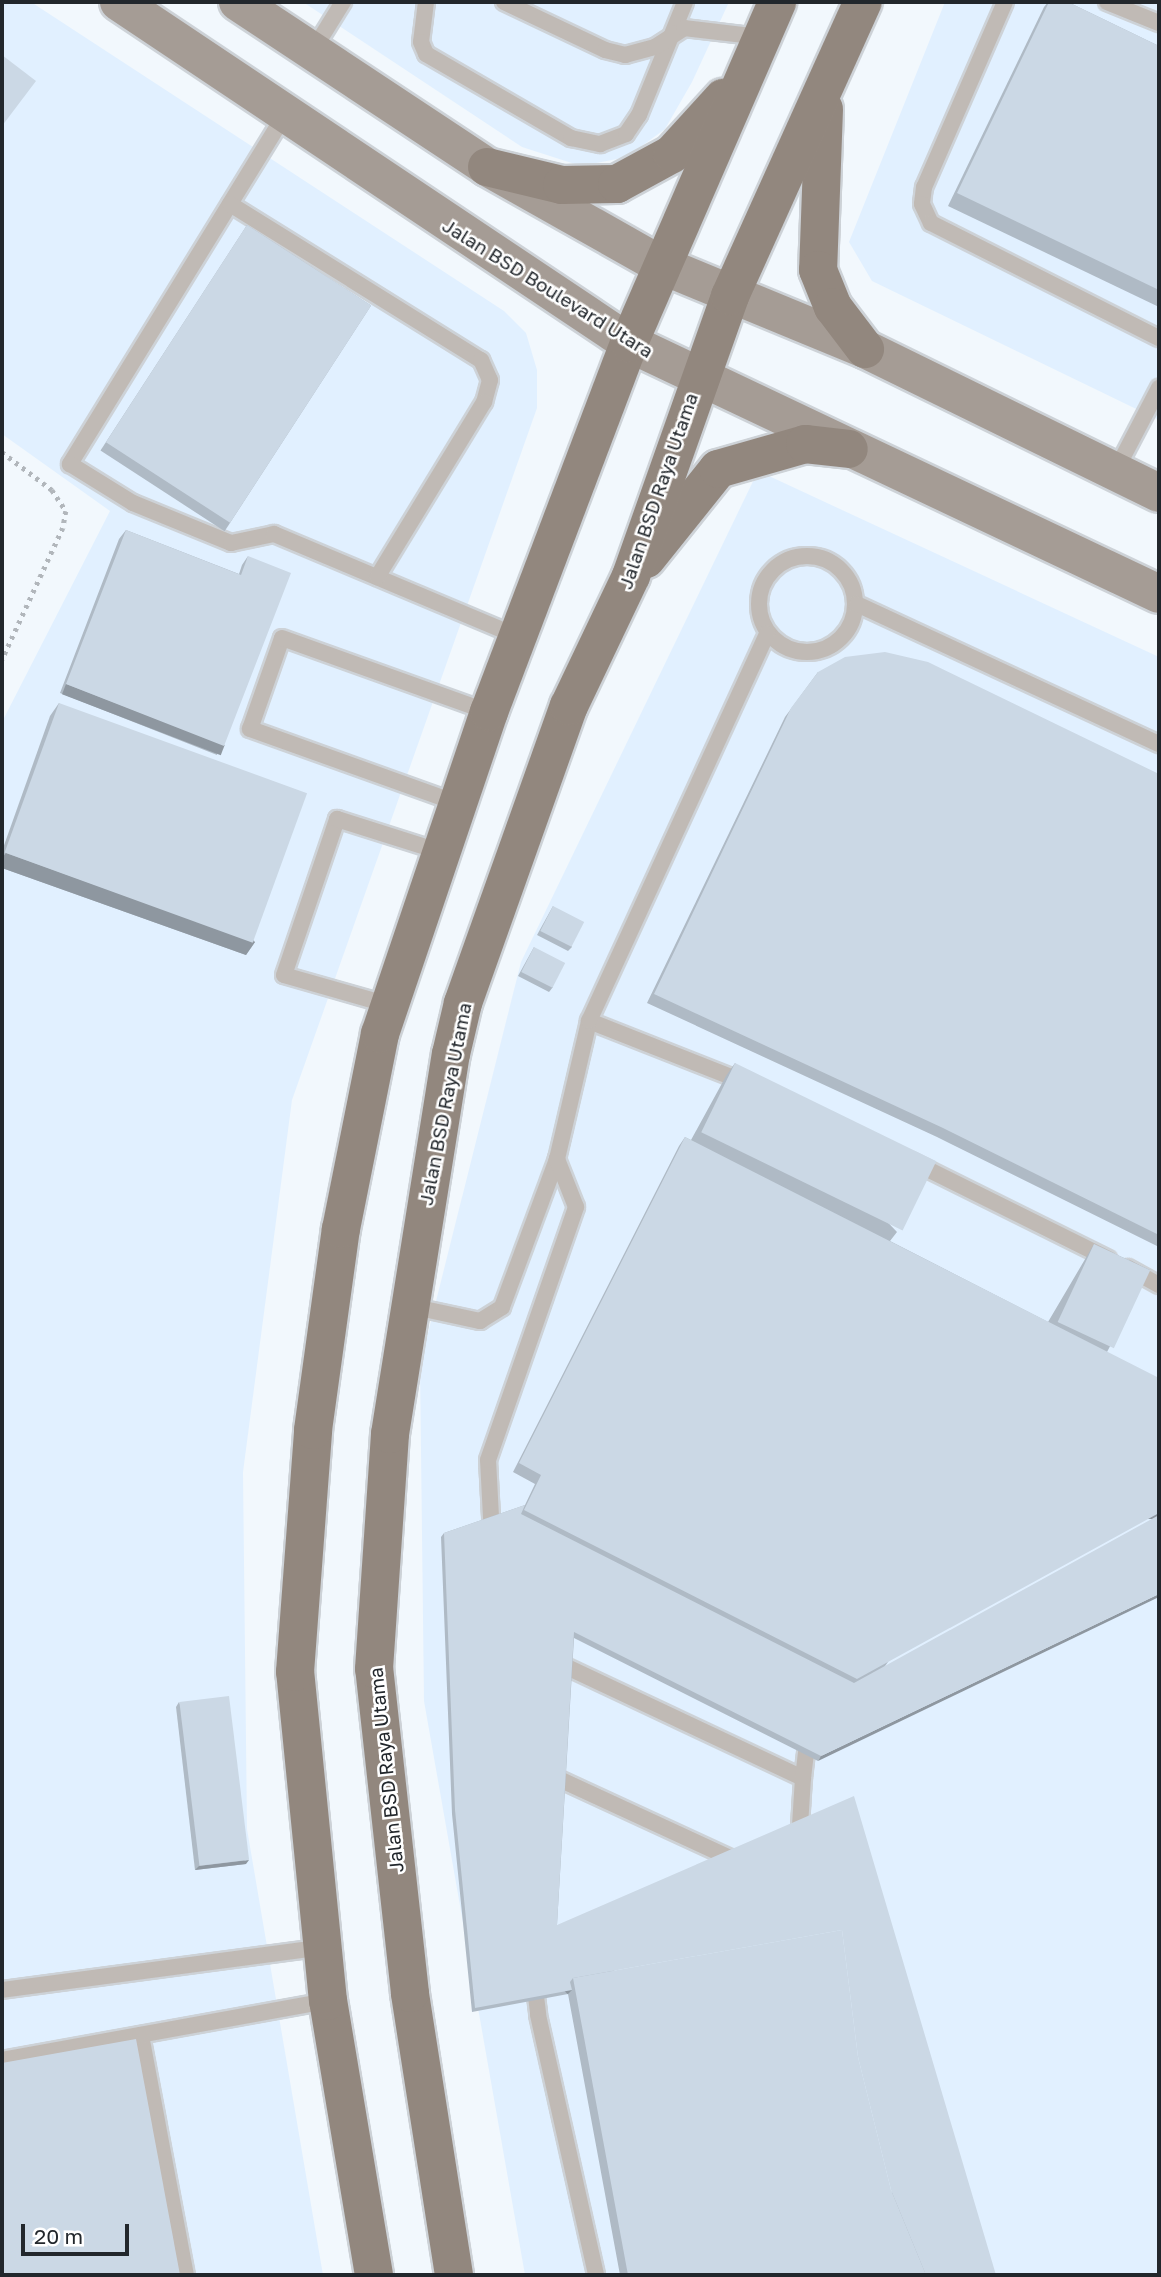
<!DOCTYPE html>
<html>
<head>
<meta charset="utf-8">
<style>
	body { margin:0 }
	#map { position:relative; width:1161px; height:2277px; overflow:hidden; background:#f2f8fd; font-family:"Golos Text",sans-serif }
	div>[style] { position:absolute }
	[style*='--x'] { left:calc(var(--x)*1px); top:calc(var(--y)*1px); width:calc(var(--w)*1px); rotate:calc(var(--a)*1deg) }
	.built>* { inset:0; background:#e1f0ff }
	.path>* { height:4.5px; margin-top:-2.25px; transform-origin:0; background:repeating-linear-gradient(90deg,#b1b6bb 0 3.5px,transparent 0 8.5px) }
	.roads { filter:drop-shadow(2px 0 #cdd2d7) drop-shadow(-2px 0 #cdd2d7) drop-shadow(0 2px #cdd2d7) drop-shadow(0 -2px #cdd2d7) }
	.service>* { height:16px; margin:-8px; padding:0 8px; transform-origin:8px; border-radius:8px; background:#c0bab5 }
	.service>.ring { margin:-8px; padding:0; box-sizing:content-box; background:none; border:16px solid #c0bab5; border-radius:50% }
	.secondary>* { height:38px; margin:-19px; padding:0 19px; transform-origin:19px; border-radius:19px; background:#a59c95 }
	.primary>* { height:38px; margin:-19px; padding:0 19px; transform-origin:19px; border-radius:19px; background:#92877e }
	.wall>* { inset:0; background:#afbac5; transform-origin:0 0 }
	.shaded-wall>* { inset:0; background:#8e97a0; transform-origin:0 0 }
	.building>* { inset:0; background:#cbd8e5; transform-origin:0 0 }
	span { translate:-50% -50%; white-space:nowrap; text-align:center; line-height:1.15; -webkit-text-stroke:5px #fff; paint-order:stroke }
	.street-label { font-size:19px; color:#22272c }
	.frame { position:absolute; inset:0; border:4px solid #22272c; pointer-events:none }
	.scale { position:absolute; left:21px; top:2224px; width:108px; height:32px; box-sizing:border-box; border:4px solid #22272c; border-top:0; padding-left:9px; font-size:21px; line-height:24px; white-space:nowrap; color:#22272c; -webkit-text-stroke:5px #fff; paint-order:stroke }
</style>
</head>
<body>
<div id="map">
	<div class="built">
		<i style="clip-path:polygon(2px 2px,31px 2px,504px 311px,526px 333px,537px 370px,537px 408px,292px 1100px,243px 1472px,247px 1829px,323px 2275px,2px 2275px,2px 722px,110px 511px,2px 434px)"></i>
		<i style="clip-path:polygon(303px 2px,729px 2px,692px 82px,665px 129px,627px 157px,581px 166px,522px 147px)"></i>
		<i style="clip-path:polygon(945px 2px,1159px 2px,1159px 420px,872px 281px,849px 242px)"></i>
		<i style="clip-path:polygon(758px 471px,1159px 657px,1159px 2275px,525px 2275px,424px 1701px,420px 1365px,521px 962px)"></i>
	</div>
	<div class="path">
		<i style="--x:2;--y:452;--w:63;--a:37.2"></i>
		<i style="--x:52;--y:490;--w:25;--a:56"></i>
		<i style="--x:66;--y:511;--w:17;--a:100"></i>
		<i style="--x:63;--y:528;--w:145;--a:114.8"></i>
	</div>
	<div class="roads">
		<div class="service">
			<i style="--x:426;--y:2;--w:40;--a:97.1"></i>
			<i style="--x:421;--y:42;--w:13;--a:67"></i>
			<i style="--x:426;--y:54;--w:168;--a:30.1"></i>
			<i style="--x:571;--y:138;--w:30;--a:12"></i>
			<i style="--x:600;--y:144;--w:28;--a:-21"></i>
			<i style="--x:626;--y:134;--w:23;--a:-56"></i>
			<i style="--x:639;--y:115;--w:122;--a:-67.8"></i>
			<i style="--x:504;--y:2;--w:112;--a:25.4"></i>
			<i style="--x:605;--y:50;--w:21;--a:14"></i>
			<i style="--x:625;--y:55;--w:31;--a:-15"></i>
			<i style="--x:655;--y:47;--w:35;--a:-33"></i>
			<i style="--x:684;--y:28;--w:78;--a:6.7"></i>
			<i style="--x:1005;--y:2;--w:202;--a:113.6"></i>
			<i style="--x:924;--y:187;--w:17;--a:97"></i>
			<i style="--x:922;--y:204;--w:21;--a:65"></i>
			<i style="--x:931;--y:223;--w:255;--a:26.8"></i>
			<i style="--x:1107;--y:2;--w:56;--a:22"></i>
			<i style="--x:312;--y:52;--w:59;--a:-58.2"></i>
			<i style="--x:284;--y:116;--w:409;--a:121.6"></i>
			<i style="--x:70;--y:464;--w:74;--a:31.8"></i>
			<i style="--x:133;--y:503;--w:106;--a:22.2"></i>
			<i style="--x:231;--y:543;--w:44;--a:-11.8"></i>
			<i style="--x:274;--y:534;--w:264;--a:22.8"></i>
			<i style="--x:230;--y:204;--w:296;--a:31.9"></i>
			<i style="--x:481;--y:360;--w:22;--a:66"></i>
			<i style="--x:490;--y:380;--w:23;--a:105"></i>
			<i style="--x:484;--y:402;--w:205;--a:121.4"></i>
			<i style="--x:1115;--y:472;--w:95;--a:-62.4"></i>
			<i class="ring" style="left:759px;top:556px;width:80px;height:80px"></i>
			<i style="--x:857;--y:604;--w:333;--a:24.9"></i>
			<i style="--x:457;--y:803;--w:220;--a:-160.3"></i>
			<i style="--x:250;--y:729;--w:96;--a:-70.6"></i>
			<i style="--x:282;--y:638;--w:220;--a:19.7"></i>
			<i style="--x:389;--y:1005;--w:109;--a:-164.1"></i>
			<i style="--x:284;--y:975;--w:165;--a:-71.2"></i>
			<i style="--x:337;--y:819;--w:109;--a:17.6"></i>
			<i style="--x:589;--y:1021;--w:169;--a:21.5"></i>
			<i style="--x:911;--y:1161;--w:220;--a:26.4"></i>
			<i style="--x:1128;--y:1268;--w:35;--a:29"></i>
			<i style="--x:410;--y:1306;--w:72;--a:12.1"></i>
			<i style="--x:480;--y:1321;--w:26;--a:-32"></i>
			<i style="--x:502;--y:1307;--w:158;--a:-69.6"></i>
			<i style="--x:557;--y:1159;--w:142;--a:-76.9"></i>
			<i style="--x:589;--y:1021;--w:426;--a:-65.3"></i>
			<i style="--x:492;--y:1536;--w:76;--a:-93"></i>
			<i style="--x:488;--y:1460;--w:268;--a:-70.8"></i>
			<i style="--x:576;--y:1207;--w:52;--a:-111.6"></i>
			<i style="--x:554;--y:1661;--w:275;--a:25.2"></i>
			<i style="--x:803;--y:1778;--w:63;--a:93.6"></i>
			<i style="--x:546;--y:1773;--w:213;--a:24.8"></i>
			<i style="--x:803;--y:1778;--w:42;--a:-83.2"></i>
			<i style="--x:534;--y:1980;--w:35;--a:83"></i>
			<i style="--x:538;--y:2015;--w:266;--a:77.4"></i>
			<i style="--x:2;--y:1990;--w:324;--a:-7.6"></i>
			<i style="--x:141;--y:2035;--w:244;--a:79.4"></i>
			<i style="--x:2;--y:2060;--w:331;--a:-10.3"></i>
		</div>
		<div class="secondary">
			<i style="--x:119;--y:2;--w:613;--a:33.77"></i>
			<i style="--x:629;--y:343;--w:586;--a:25.34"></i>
			<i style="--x:238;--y:2;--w:299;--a:33.5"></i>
			<i style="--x:487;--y:167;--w:200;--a:29.4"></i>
			<i style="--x:661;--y:265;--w:221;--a:22.4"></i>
			<i style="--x:865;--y:349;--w:327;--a:26.1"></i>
		</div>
		<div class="primary">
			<i style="--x:824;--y:109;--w:161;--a:92.1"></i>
			<i style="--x:818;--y:270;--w:40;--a:68"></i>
			<i style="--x:833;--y:307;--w:53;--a:52.7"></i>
			<i style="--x:487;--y:167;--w:77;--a:13.5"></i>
			<i style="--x:562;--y:185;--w:55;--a:-1"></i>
			<i style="--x:617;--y:184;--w:63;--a:-28.6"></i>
			<i style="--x:672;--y:154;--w:76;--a:-47.7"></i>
			<i style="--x:646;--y:559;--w:115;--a:-51.3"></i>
			<i style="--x:718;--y:469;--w:91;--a:-16"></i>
			<i style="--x:805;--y:444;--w:44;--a:6.5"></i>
			<i style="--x:374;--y:2275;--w:278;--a:-99.5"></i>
			<i style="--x:328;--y:2001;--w:331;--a:-95.7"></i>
			<i style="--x:295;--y:1672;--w:243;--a:-85.7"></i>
			<i style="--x:313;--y:1430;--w:203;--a:-82.1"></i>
			<i style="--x:341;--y:1229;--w:199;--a:-78.7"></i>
			<i style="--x:380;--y:1034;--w:340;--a:-71.3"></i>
			<i style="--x:489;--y:712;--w:395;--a:-69.2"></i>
			<i style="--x:629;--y:343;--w:372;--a:-66.5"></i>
			<i style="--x:454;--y:2275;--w:285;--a:-98.9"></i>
			<i style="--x:410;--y:1993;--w:326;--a:-96.3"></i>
			<i style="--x:374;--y:1669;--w:236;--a:-86.1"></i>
			<i style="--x:390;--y:1434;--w:385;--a:-80.9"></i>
			<i style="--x:451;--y:1054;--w:52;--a:-76.8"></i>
			<i style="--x:463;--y:1003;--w:315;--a:-70.4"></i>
			<i style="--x:569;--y:706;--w:144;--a:-64.5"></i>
			<i style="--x:631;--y:576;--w:297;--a:-70.5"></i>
			<i style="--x:730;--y:296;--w:323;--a:-65.7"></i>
		</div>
	</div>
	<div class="wall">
		<i style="clip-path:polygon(1048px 2px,1068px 2px,1159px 46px,1159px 307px,948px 206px,1044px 7px)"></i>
		<i style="left:247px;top:225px;width:148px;height:269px;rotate:33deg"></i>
		<i style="clip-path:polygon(126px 530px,239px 574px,242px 565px,248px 556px,217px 755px,60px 693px,119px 539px)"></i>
		<i style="clip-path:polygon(818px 672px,1159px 774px,1159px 1247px,937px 1137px,647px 1003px,785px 717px)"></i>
		<i style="clip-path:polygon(59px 703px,255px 942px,246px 955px,2px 868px,2px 851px,50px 716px)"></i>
		<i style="clip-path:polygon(553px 906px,572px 947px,568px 951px,537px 935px)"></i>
		<i style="clip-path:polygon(534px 947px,553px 987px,549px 992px,518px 976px)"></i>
		<i style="clip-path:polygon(735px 1063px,897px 1232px,890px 1241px,1048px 1322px,1094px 1244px,1150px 1270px,1107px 1352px,818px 1761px,574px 1638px,557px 1925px,996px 2275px,620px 2275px,568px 1994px,472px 2012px,452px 1814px,441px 1537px,444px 1533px,525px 1505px,535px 1484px,513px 1472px,679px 1146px,685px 1137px,691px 1140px,726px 1076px)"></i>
		<i style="clip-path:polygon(179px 1702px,246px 1864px,195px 1870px,176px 1707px)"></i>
	</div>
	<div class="shaded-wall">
		<i style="left:66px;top:684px;width:170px;height:11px;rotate:21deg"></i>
		<i style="clip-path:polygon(6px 853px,255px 942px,246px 955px,2px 868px,2px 858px)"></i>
		<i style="left:1159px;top:1513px;width:6px;height:345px;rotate:90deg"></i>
		<i style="clip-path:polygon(1159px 1594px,1159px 1597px,818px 1761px,821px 1756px)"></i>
		<i style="clip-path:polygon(249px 1860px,246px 1864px,195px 1870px,199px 1866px)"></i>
		<i style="left:572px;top:1990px;width:6px;height:99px;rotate:135deg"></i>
	</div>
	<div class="building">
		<i style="clip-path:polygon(1049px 2px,1068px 2px,1159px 46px,1159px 290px,957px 193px)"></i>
		<i style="clip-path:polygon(2px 55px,36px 81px,2px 126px)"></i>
		<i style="left:247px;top:225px;width:148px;height:259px;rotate:33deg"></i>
		<i style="clip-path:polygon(126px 530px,241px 575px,248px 556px,291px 573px,224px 746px,66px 684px)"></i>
		<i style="clip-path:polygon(885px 652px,928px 662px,1159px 774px,1159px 1235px,943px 1128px,654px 994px,791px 708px,818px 672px,845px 657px)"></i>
		<i style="left:59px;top:703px;width:264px;height:159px;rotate:20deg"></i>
		<i style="left:553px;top:906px;width:35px;height:28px;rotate:27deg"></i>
		<i style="left:534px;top:947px;width:35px;height:28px;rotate:27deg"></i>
		<i style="left:735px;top:1063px;width:224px;height:77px;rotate:26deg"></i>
		<i style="clip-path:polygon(685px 1137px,1159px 1378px,1159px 1513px,857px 1679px,524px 1510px,541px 1475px,519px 1463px)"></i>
		<i style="left:1094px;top:1244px;width:62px;height:86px;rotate:25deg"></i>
		<i style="clip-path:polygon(525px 1505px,521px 1514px,854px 1683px,1159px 1515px,1159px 1594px,821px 1756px,574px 1632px,557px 1925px,854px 1796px,996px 2275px,926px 2275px,891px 2190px,858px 2057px,842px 1930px,573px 1978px,570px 1982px,572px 1990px,475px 2008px,455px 1810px,444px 1533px)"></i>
		<i style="left:229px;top:1696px;width:165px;height:50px;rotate:83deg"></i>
		<i style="clip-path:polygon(842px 1930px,858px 2057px,891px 2190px,926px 2275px,628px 2275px,573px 1978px)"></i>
		<i style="clip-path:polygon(136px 2039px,180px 2275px,2px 2275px,2px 2063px)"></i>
	</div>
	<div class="street-label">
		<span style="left:548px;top:288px;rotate:32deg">Jalan BSD Boulevard Utara</span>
		<span style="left:658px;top:491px;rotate:-71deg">Jalan BSD Raya Utama</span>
		<span style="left:445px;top:1104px;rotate:-79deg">Jalan BSD Raya Utama</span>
		<span style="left:386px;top:1770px;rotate:-96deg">Jalan BSD Raya Utama</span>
	</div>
	<div class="frame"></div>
	<div class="scale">20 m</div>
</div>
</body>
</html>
